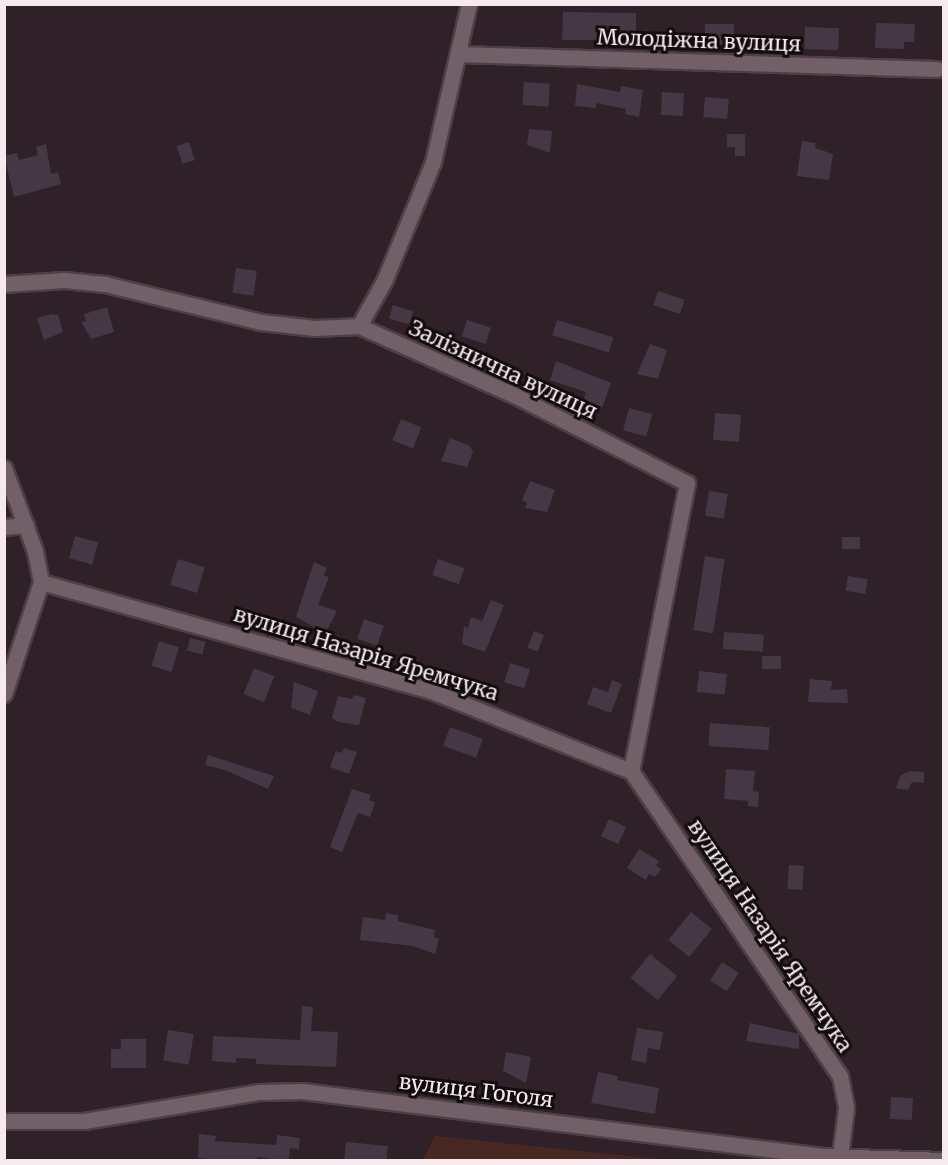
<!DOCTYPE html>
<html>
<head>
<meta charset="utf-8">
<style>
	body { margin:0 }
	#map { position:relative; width:948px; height:1165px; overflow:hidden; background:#302027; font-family:Merriweather,serif }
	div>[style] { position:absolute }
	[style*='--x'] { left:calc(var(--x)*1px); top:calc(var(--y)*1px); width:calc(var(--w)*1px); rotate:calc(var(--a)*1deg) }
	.green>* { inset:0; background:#492722 }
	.building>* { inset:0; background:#453743; transform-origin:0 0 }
	.roads { filter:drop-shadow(2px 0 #4d3f46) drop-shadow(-2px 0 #4d3f46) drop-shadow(0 2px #4d3f46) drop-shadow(0 -2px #4d3f46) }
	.minor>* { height:15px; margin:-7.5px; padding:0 7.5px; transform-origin:7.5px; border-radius:7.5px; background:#735f67 }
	span { translate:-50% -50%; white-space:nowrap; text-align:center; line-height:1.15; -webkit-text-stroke:6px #130c0f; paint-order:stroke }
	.street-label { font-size:21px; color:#f6eaef }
	.frame { position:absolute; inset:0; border:6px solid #f6eaef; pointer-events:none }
</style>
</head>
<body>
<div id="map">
	<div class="green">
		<i style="clip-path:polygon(435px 1136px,667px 1160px,423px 1160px)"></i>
	</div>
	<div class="building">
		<i style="clip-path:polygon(563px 12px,636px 13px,636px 36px,620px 36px,620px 40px,562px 40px)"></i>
		<i style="clip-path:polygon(876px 23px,915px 24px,914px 42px,904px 42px,904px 49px,875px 48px)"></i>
		<i style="left:705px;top:24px;width:29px;height:23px"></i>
		<i style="left:805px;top:27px;width:34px;height:22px;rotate:2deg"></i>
		<i style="left:524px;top:82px;width:26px;height:23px;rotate:4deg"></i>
		<i style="clip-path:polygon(577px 84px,620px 92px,621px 86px,643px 90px,639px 117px,625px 114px,626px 109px,596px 103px,596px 108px,575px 106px)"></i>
		<i style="left:662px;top:92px;width:22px;height:23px;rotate:3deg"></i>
		<i style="left:705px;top:97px;width:24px;height:20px;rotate:5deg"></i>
		<i style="clip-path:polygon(529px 129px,552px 131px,550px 153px,527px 145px)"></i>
		<i style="clip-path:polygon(727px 134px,745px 134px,745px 156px,735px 156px,735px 147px,727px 147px)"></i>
		<i style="clip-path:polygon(802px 141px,816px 143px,815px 148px,833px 154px,829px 180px,797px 176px)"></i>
		<i style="left:189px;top:142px;width:19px;height:13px;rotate:72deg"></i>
		<i style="clip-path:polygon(46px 144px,51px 174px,58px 172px,61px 184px,14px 197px,4px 156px,17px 153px,19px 160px,38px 155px,36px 147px)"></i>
		<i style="left:236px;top:268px;width:21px;height:25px;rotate:8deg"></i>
		<i style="left:658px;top:291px;width:28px;height:15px;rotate:18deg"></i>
		<i style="left:393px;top:305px;width:21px;height:14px;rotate:17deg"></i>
		<i style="clip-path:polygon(107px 307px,114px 332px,91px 339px,81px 322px,86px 321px,84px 314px)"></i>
		<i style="clip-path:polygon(52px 314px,58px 315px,63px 332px,44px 340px,37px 318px)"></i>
		<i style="left:467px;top:320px;width:25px;height:17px;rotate:18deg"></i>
		<i style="left:557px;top:320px;width:59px;height:16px;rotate:17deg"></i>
		<i style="clip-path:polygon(650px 344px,667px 350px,658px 379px,637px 374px)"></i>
		<i style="clip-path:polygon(556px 361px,611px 383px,602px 408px,583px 402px,586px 392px,550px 380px)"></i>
		<i style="left:629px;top:408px;width:24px;height:23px;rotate:15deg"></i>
		<i style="left:715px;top:413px;width:26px;height:27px;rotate:4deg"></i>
		<i style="left:401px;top:419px;width:22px;height:23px;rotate:22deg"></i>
		<i style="clip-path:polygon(450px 438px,470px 446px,473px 452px,467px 467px,441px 461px)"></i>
		<i style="clip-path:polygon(530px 481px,555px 490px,547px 512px,525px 508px,527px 503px,522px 500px)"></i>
		<i style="left:709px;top:491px;width:19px;height:25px;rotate:9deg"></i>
		<i style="left:75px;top:536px;width:24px;height:23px;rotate:15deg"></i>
		<i style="left:842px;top:537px;width:18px;height:12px"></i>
		<i style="left:705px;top:556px;width:20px;height:75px;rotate:9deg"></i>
		<i style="left:178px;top:559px;width:28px;height:27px;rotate:17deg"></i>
		<i style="left:438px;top:559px;width:28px;height:17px;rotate:19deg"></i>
		<i style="clip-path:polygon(314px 562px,327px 568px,324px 576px,329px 577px,318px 605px,337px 611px,325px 634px,296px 617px)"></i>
		<i style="left:848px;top:576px;width:20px;height:15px;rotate:9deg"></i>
		<i style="clip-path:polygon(491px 600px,504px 605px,485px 652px,462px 644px,464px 626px,468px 628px,471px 617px,482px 621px)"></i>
		<i style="left:364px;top:619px;width:21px;height:21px;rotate:19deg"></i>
		<i style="left:534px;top:631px;width:11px;height:18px;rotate:22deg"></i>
		<i style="left:724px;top:632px;width:40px;height:17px;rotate:4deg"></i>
		<i style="left:190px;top:638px;width:16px;height:13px;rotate:14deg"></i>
		<i style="left:159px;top:641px;width:21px;height:26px;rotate:17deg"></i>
		<i style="left:762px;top:656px;width:19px;height:13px"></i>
		<i style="left:510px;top:663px;width:21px;height:20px;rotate:17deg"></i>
		<i style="left:254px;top:668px;width:22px;height:28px;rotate:22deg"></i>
		<i style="left:699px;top:671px;width:28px;height:21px;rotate:6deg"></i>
		<i style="clip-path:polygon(810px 679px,832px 681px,831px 690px,847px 689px,848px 703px,808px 702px)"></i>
		<i style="clip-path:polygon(612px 680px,622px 684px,611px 713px,587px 704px,593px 687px,608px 692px)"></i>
		<i style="clip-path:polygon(294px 682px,318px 691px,310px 715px,291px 708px)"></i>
		<i style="clip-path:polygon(354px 695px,366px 698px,359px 725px,338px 722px,332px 718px,338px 696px,352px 699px)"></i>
		<i style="left:710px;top:723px;width:60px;height:23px;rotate:4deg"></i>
		<i style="left:450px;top:727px;width:35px;height:20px;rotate:20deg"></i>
		<i style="clip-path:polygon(344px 748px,357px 752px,349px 774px,330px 767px,336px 751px,342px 753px)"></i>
		<i style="clip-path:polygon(208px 755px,274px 776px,268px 789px,225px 770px,205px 765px)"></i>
		<i style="clip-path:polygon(726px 769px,755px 771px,753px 791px,759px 792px,758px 807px,748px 806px,748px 801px,724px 799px)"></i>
		<i style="clip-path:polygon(910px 771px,924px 772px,924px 783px,912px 782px,908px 790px,896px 788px,900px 776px)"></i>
		<i style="clip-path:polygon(352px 789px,371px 795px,369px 800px,375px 802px,370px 817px,358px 813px,342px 852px,330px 847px)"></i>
		<i style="left:609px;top:819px;width:19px;height:19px;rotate:25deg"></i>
		<i style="clip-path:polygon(639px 849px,659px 861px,656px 866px,661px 869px,655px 877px,649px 874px,646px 880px,627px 868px)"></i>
		<i style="left:789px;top:865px;width:15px;height:24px;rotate:4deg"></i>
		<i style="left:691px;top:912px;width:27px;height:36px;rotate:39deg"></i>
		<i style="clip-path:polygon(386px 913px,398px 915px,398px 921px,435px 930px,434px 937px,439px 939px,435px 954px,413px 946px,360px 940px,363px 917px,385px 920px)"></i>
		<i style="left:650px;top:954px;width:35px;height:31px;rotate:39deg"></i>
		<i style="left:722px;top:962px;width:20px;height:22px;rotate:33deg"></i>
		<i style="clip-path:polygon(302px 1006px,313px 1007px,311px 1031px,338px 1032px,336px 1067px,256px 1064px,256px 1059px,236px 1058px,236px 1063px,212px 1061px,213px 1036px,300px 1040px)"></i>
		<i style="clip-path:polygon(750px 1023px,799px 1034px,799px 1049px,746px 1041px)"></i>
		<i style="clip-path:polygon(637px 1028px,663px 1032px,660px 1050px,648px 1048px,646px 1063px,631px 1060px)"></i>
		<i style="left:168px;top:1030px;width:26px;height:31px;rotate:9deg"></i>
		<i style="clip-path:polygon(121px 1039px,146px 1039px,146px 1068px,111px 1068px,111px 1049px,121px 1049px)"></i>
		<i style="clip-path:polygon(506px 1052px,531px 1057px,526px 1083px,503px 1071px)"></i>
		<i style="clip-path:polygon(598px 1072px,618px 1076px,617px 1080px,659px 1088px,655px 1114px,591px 1103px)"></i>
		<i style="left:542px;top:1092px;width:11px;height:16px;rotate:5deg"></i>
		<i style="left:891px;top:1097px;width:22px;height:22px;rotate:3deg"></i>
		<i style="clip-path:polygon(199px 1134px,216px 1136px,215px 1141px,276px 1145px,277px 1135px,300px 1138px,299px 1149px,290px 1148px,289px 1161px,257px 1157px,257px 1161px,230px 1161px,198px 1158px)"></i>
		<i style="clip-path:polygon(346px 1142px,388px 1146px,386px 1161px,344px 1161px)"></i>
	</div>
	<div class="roads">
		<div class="minor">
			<i style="--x:459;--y:54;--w:478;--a:1.8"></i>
			<i style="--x:4;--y:284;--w:60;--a:-3.8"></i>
			<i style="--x:64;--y:280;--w:41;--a:5.6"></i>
			<i style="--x:105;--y:284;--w:161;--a:13.7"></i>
			<i style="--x:261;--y:322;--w:54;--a:6.3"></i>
			<i style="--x:315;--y:328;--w:44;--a:-2.6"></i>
			<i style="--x:359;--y:326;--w:170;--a:24"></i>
			<i style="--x:514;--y:395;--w:194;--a:27"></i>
			<i style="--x:687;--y:483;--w:293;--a:101"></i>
			<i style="--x:359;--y:326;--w:54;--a:-61"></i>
			<i style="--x:385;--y:279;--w:126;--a:-67.7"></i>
			<i style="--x:433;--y:162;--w:162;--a:-77.2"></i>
			<i style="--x:4;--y:468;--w:89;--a:69.5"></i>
			<i style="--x:35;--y:551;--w:32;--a:79"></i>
			<i style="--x:41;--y:582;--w:408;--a:15.6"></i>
			<i style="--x:434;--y:692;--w:212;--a:21.9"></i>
			<i style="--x:631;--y:771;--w:370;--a:55.6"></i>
			<i style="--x:840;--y:1076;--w:33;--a:79"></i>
			<i style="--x:846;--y:1108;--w:48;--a:97.1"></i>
			<i style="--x:4;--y:527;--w:22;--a:-5"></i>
			<i style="--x:4;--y:694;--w:118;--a:-71.7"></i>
			<i style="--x:4;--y:1121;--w:80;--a:0"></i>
			<i style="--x:84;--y:1121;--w:178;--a:-9.4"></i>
			<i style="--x:260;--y:1092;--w:42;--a:-1.4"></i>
			<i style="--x:302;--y:1091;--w:525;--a:7.11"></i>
			<i style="--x:823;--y:1156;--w:121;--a:1.9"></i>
		</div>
	</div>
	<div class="street-label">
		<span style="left:699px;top:41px;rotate:2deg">Молодіжна вулиця</span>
		<span style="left:503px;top:370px;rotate:25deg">Залізнична вулиця</span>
		<span style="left:366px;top:654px;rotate:17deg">вулиця Назарія Яремчука</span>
		<span style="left:770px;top:936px;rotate:56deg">вулиця Назарія Яремчука</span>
		<span style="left:476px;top:1091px;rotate:7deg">вулиця Гоголя</span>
	</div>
	<div class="frame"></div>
</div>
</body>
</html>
